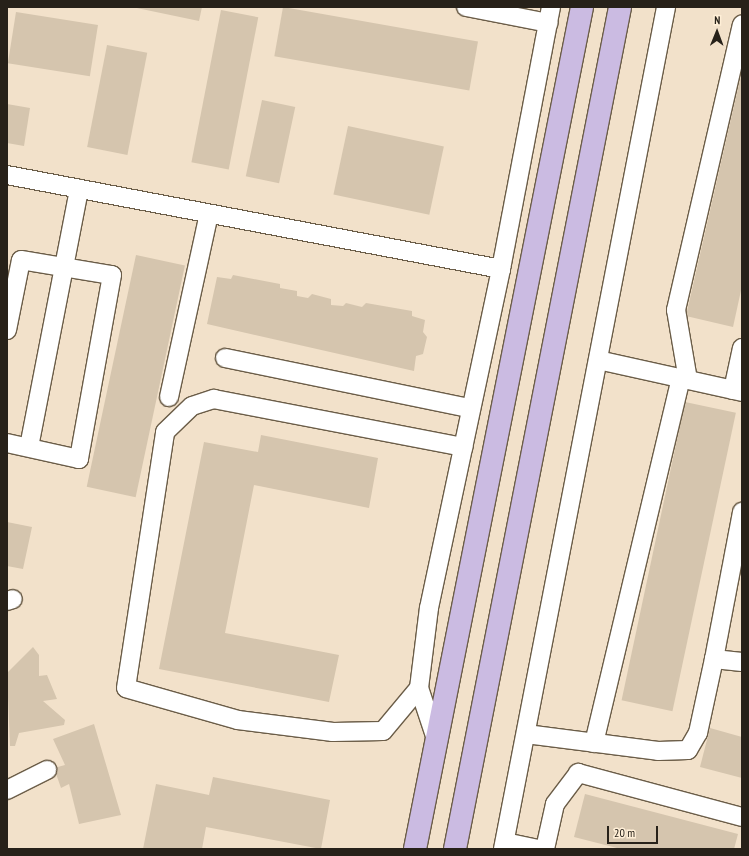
<!DOCTYPE html>
<html>
<head>
<meta charset="utf-8">
<style>
	body { margin:0 }
	#map { position:relative; width:749px; height:856px; overflow:hidden; background:#f2e1ca; font-family:"PT Sans Narrow",sans-serif }
	div>[style] { position:absolute }
	[style*='--x'] { left:calc(var(--x)*1px); top:calc(var(--y)*1px); width:calc(var(--w)*1px); rotate:calc(var(--a)*1deg) }
	.building>* { inset:0; background:#d5c5ae; transform-origin:0 0 }
	.roads { filter:drop-shadow(1px 0 #6b5d48) drop-shadow(-1px 0 #6b5d48) drop-shadow(0 1px #6b5d48) drop-shadow(0 -1px #6b5d48) }
	.minor>* { height:18px; margin:-9px; padding:0 9px; transform-origin:9px; border-radius:9px; background:#fff }
	.major>* { height:22px; margin:-11px; padding:0 11px; transform-origin:11px; border-radius:11px; background:#cbbbe2 }
	span { translate:-50% -50%; white-space:nowrap; text-align:center; line-height:1.15; -webkit-text-stroke:3.5px #ffefd7; paint-order:stroke }
	.frame { position:absolute; inset:0; border:8px solid #272119; pointer-events:none }
	.north { position:absolute; left:697px; top:12px; width:40px; height:40px; -webkit-text-stroke:3px #ffefd7; paint-order:stroke; rotate:1deg; font-size:11px; font-weight:700; line-height:16px; text-align:center; color:#272119 }
	.north::after { content:''; display:block; margin:auto; width:14px; height:18px; background:#272119; clip-path:polygon(50% 0,100% 100%,50% 72%,0 100%) }
	.scale { position:absolute; left:607px; top:826px; width:51px; height:18px; box-sizing:border-box; border:2px solid #272119; border-top:0; padding-left:5px; font-size:12px; line-height:14px; white-space:nowrap; color:#272119; -webkit-text-stroke:3px #ffefd7; paint-order:stroke }
</style>
</head>
<body>
<div id="map">
	<div class="building">
		<i style="clip-path:polygon(132px 7px,202px 7px,199px 21px)"></i>
		<i style="left:283px;top:7px;width:198px;height:50px;rotate:10deg"></i>
		<i style="left:221px;top:10px;width:38px;height:155px;rotate:11deg"></i>
		<i style="left:16px;top:12px;width:83px;height:52px;rotate:9deg"></i>
		<i style="left:107px;top:45px;width:41px;height:104px;rotate:11deg"></i>
		<i style="clip-path:polygon(741px 75px,742px 286px,733px 327px,686px 316px)"></i>
		<i style="left:262px;top:100px;width:34px;height:78px;rotate:12deg"></i>
		<i style="clip-path:polygon(7px 104px,30px 108px,24px 146px,7px 143px)"></i>
		<i style="left:348px;top:126px;width:98px;height:70px;rotate:12deg"></i>
		<i style="left:136px;top:255px;width:50px;height:237px;rotate:12deg"></i>
		<i style="clip-path:polygon(233px 275px,280px 284px,280px 288px,297px 291px,297px 296px,308px 298px,312px 294px,331px 299px,331px 305px,343px 306px,346px 303px,362px 307px,366px 303px,412px 311px,412px 316px,425px 320px,423px 332px,427px 337px,423px 354px,416px 356px,414px 371px,207px 324px,217px 277px,231px 279px)"></i>
		<i style="left:685px;top:402px;width:52px;height:305px;rotate:12deg"></i>
		<i style="clip-path:polygon(261px 435px,378px 458px,369px 508px,254px 485px,225px 633px,339px 655px,329px 702px,159px 669px,204px 442px,258px 452px)"></i>
		<i style="clip-path:polygon(7px 522px,32px 527px,23px 569px,7px 566px)"></i>
		<i style="clip-path:polygon(33px 647px,39px 655px,39px 676px,47px 675px,57px 699px,43px 701px,65px 720px,64px 725px,19px 733px,15px 746px,10px 746px,7px 673px)"></i>
		<i style="clip-path:polygon(94px 724px,121px 815px,79px 824px,69px 784px,61px 788px,54px 768px,65px 765px,53px 739px)"></i>
		<i style="clip-path:polygon(710px 728px,742px 737px,742px 778px,700px 767px)"></i>
		<i style="clip-path:polygon(213px 777px,330px 800px,321px 849px,206px 827px,202px 849px,143px 849px,156px 784px,209px 795px)"></i>
		<i style="clip-path:polygon(585px 794px,738px 834px,734px 849px,621px 849px,574px 837px)"></i>
	</div>
	<div class="roads">
		<div class="minor">
			<i style="--x:466;--y:7;--w:84;--a:11"></i>
			<i style="--x:7;--y:175;--w:503;--a:10.77"></i>
			<i style="--x:7;--y:330;--w:71;--a:-78.7"></i>
			<i style="--x:21;--y:260;--w:92;--a:9.4"></i>
			<i style="--x:112;--y:275;--w:187;--a:100.2"></i>
			<i style="--x:79;--y:459;--w:74;--a:-167.5"></i>
			<i style="--x:225;--y:358;--w:249;--a:11.6"></i>
			<i style="--x:598;--y:360;--w:148;--a:12.5"></i>
			<i style="--x:688;--y:380;--w:71;--a:-99.7"></i>
			<i style="--x:676;--y:310;--w:293;--a:-77"></i>
			<i style="--x:733;--y:390;--w:43;--a:-77.9"></i>
			<i style="--x:169;--y:397;--w:187;--a:-77.7"></i>
			<i style="--x:29;--y:447;--w:263;--a:-79"></i>
			<i style="--x:7;--y:601;--w:6;--a:-18"></i>
			<i style="--x:714;--y:659;--w:150;--a:-79.2"></i>
			<i style="--x:419;--y:688;--w:56;--a:129.9"></i>
			<i style="--x:383;--y:731;--w:50;--a:178.9"></i>
			<i style="--x:333;--y:732;--w:96;--a:-172.8"></i>
			<i style="--x:238;--y:720;--w:116;--a:-164.1"></i>
			<i style="--x:126;--y:688;--w:259;--a:-81.3"></i>
			<i style="--x:165;--y:432;--w:37;--a:-44"></i>
			<i style="--x:192;--y:406;--w:23;--a:-18"></i>
			<i style="--x:214;--y:399;--w:254;--a:10.9"></i>
			<i style="--x:526;--y:734;--w:133;--a:7.3"></i>
			<i style="--x:658;--y:751;--w:30;--a:-2"></i>
			<i style="--x:688;--y:750;--w:20;--a:-60"></i>
			<i style="--x:698;--y:733;--w:76;--a:-77.8"></i>
			<i style="--x:714;--y:659;--w:28;--a:6"></i>
			<i style="--x:437;--y:742;--w:57;--a:-108.4"></i>
			<i style="--x:419;--y:688;--w:81;--a:-82.9"></i>
			<i style="--x:429;--y:608;--w:347;--a:-78"></i>
			<i style="--x:501;--y:269;--w:267;--a:-79.2"></i>
			<i style="--x:594;--y:743;--w:375;--a:-76.6"></i>
			<i style="--x:7;--y:790;--w:45;--a:-26.6"></i>
			<i style="--x:505;--y:842;--w:34;--a:12"></i>
			<i style="--x:503;--y:849;--w:858;--a:-79.04"></i>
			<i style="--x:545;--y:849;--w:46;--a:-77.5"></i>
			<i style="--x:555;--y:804;--w:39;--a:-53"></i>
			<i style="--x:578;--y:773;--w:170;--a:15"></i>
		</div>
		<div class="major">
			<i style="--x:415;--y:849;--w:858;--a:-78.78"></i>
			<i style="--x:455;--y:849;--w:858;--a:-78.91"></i>
		</div>
	</div>
	<div class="frame"></div>
	<div class="north">N</div>
	<div class="scale">20 m</div>
</div>
</body>
</html>
